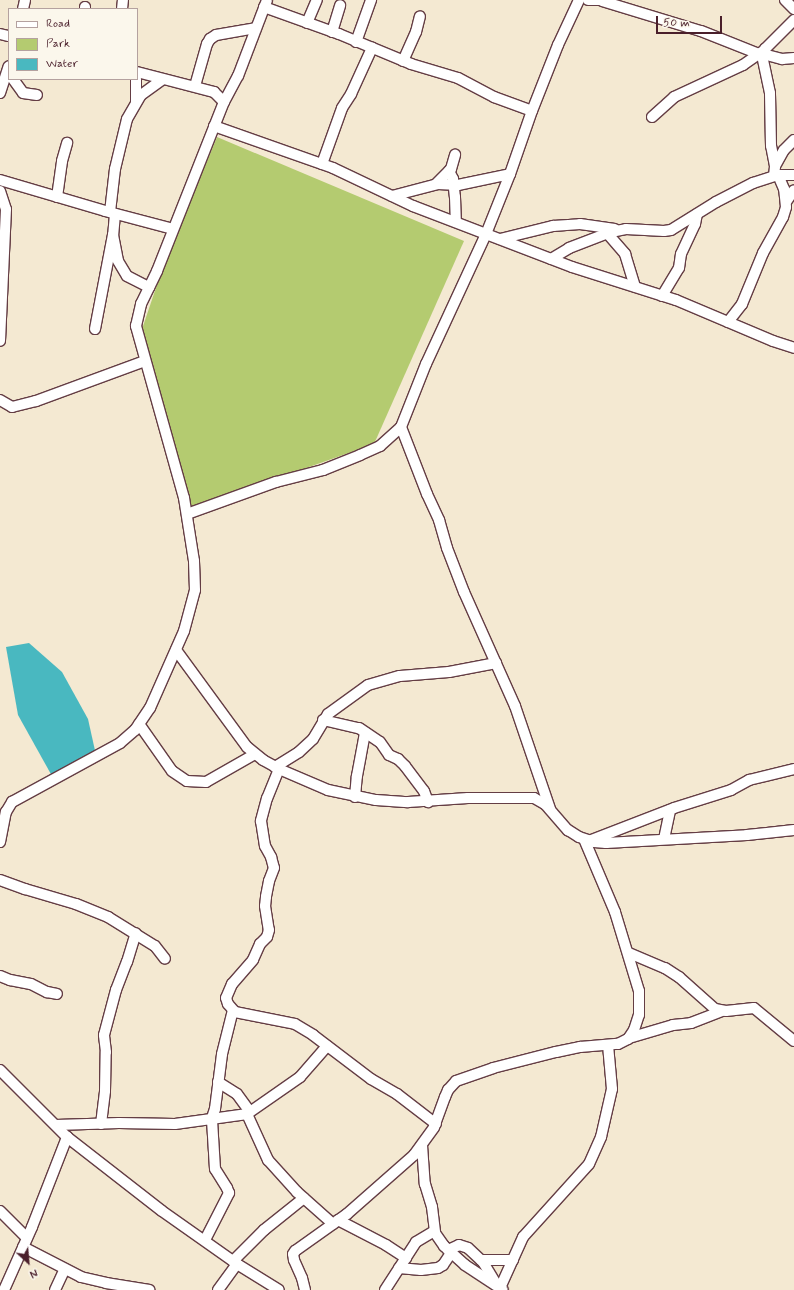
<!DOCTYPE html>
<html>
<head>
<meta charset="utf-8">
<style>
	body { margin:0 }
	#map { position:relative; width:794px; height:1290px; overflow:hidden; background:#f4e9d2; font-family:Mynerve,sans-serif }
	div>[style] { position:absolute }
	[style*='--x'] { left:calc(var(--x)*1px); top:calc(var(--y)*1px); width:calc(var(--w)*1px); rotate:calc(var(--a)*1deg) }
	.green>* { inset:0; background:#b4cb70 }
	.water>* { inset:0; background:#49b8c0 }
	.roads { filter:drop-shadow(1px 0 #643d44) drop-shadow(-1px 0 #643d44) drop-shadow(0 1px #643d44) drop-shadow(0 -1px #643d44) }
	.minor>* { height:10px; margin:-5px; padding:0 5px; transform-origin:5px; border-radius:5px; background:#fff }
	span { translate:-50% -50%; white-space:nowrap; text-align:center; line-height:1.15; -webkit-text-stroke:3.5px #fbf7ec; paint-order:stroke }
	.legend { position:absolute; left:8px; top:8px; width:130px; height:72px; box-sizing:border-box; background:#fbf7ec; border:1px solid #b4a19f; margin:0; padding:5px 7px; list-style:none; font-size:12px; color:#4a1f2b }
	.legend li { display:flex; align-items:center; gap:8px; height:20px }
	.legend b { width:20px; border:1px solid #b4a19f }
	.north { position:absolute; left:8px; top:1242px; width:40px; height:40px; -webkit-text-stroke:3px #fbf7ec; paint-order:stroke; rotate:154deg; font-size:11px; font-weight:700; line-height:16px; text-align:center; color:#4a1f2b }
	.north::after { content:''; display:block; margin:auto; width:14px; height:18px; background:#4a1f2b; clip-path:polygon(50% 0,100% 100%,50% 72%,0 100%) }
	.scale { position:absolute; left:656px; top:16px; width:66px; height:18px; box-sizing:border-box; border:2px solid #4a1f2b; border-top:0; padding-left:5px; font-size:12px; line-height:14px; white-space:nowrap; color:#4a1f2b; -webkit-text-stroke:3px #fbf7ec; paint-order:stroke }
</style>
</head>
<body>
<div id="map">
	<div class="green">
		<i style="clip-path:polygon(217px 137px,464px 241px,374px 444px,185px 511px,138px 341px,163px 267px)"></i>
	</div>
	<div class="water">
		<i style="clip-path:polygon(29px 643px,62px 672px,88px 719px,96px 755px,52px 776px,18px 715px,6px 647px)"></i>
	</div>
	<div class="roads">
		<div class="minor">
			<i style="--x:588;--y:0;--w:18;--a:0"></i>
			<i style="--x:785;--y:0;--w:13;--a:45"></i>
			<i style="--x:602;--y:1;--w:103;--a:16.9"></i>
			<i style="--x:701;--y:31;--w:62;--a:21.6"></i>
			<i style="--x:264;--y:7;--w:80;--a:19.8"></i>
			<i style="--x:339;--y:34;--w:78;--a:22.6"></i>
			<i style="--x:411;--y:64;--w:49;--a:16.6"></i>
			<i style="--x:458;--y:78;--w:41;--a:27.8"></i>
			<i style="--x:494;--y:97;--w:40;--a:20.2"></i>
			<i style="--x:23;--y:9;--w:9;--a:-77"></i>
			<i style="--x:85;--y:9;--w:2;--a:-90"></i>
			<i style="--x:122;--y:9;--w:9;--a:-84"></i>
			<i style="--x:307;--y:23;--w:25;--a:-67"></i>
			<i style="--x:332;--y:32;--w:28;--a:-73"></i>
			<i style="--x:0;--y:34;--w:9;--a:13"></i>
			<i style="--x:356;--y:42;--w:45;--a:-70.3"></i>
			<i style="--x:763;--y:54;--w:20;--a:15"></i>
			<i style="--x:782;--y:59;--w:12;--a:-5"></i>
			<i style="--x:403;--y:61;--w:32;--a:-66"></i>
			<i style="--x:416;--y:32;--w:16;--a:-76"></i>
			<i style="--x:137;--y:72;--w:80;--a:14.6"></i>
			<i style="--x:214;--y:92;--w:14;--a:45"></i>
			<i style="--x:13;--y:79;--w:17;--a:54"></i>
			<i style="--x:23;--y:93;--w:14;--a:8"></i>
			<i style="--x:136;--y:79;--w:23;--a:90"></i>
			<i style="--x:195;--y:86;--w:44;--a:-74.1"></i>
			<i style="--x:207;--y:44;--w:6;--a:-59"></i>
			<i style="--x:210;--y:39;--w:7;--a:-34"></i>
			<i style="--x:216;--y:35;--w:40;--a:-10"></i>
			<i style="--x:0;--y:93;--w:28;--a:-72"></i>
			<i style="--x:652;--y:117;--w:30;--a:-42"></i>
			<i style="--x:674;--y:97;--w:76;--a:-24.9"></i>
			<i style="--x:743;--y:65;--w:24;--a:-35"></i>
			<i style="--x:214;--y:126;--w:126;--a:19.4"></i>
			<i style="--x:333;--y:168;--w:89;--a:25.4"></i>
			<i style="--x:413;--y:206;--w:170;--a:21"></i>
			<i style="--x:572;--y:267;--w:109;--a:17.6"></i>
			<i style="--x:676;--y:300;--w:105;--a:22.9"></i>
			<i style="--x:773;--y:341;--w:22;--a:18"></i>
			<i style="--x:322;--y:164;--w:59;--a:-70.3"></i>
			<i style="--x:342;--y:108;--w:17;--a:-57"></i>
			<i style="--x:351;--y:94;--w:51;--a:-65.5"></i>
			<i style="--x:775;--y:166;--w:18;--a:-61"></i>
			<i style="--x:784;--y:150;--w:14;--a:-45"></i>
			<i style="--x:449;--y:171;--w:9;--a:63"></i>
			<i style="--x:453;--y:179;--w:18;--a:84"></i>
			<i style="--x:455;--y:197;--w:25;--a:88"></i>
			<i style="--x:774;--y:176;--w:10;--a:-84"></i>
			<i style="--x:775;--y:166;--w:20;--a:-101"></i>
			<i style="--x:771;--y:146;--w:53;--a:-91.1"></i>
			<i style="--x:770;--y:93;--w:38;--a:-102"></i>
			<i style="--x:762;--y:56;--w:8;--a:-67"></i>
			<i style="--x:765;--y:49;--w:41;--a:-45"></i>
			<i style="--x:0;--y:180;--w:109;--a:16.4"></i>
			<i style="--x:105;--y:211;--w:70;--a:14.8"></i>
			<i style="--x:436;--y:184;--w:21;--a:-45"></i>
			<i style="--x:451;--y:169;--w:15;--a:-74"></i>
			<i style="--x:0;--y:191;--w:19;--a:72"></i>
			<i style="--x:6;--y:209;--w:132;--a:92.6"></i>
			<i style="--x:392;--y:196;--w:48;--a:-14.6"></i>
			<i style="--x:438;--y:184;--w:20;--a:3"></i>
			<i style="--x:458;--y:185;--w:53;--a:-11.9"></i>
			<i style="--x:57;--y:197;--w:36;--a:-82"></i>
			<i style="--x:62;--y:161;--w:19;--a:-74"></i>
			<i style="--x:786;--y:202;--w:14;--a:-56"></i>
			<i style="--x:110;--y:212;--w:43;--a:-83.4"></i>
			<i style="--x:115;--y:169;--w:51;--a:-76.5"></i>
			<i style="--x:127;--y:119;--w:28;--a:-60"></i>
			<i style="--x:141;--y:95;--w:27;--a:-36"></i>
			<i style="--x:115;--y:214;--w:21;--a:95"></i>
			<i style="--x:113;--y:235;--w:26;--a:79"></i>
			<i style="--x:118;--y:261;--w:17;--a:59"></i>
			<i style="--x:127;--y:276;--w:25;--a:27"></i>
			<i style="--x:607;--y:233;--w:28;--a:49"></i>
			<i style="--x:625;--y:254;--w:34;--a:73"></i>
			<i style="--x:500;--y:239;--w:55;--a:-13.8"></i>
			<i style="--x:553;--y:226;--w:27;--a:-4"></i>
			<i style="--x:580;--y:224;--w:35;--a:8"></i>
			<i style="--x:551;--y:259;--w:21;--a:-31"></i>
			<i style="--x:569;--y:248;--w:45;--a:-20.9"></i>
			<i style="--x:611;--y:232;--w:15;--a:-11"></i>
			<i style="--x:626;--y:229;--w:38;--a:3"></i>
			<i style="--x:664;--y:231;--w:7;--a:-8"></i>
			<i style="--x:671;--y:230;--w:53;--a:-31.9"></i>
			<i style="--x:716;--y:202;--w:42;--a:-27.2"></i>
			<i style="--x:753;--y:183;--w:26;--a:-18"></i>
			<i style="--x:778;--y:175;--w:16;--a:0"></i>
			<i style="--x:662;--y:296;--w:33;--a:-59"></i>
			<i style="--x:679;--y:268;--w:14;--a:-82"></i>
			<i style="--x:681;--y:254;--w:33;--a:-65"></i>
			<i style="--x:695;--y:224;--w:10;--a:-79"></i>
			<i style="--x:728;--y:322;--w:23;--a:-52"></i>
			<i style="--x:742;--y:304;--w:55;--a:-67.6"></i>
			<i style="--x:763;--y:253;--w:41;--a:-60.9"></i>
			<i style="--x:783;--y:217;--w:10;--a:-73"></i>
			<i style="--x:786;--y:207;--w:18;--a:-96"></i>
			<i style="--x:784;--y:189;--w:15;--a:-113"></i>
			<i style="--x:95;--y:329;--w:96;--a:-79.2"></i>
			<i style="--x:0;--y:400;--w:14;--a:30"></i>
			<i style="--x:12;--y:407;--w:25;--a:-14"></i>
			<i style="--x:36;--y:401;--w:116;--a:-20.2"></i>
			<i style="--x:401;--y:427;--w:72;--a:68.8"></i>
			<i style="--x:427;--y:494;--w:29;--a:65"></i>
			<i style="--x:439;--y:520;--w:29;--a:74"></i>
			<i style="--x:447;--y:548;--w:47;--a:68.9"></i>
			<i style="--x:464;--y:592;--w:125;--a:65.9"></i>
			<i style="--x:515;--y:706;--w:109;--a:71.2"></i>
			<i style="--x:187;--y:514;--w:95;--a:-19.8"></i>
			<i style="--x:276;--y:482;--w:49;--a:-14.3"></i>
			<i style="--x:323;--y:470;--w:40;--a:-22"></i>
			<i style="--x:360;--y:455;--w:22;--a:-24"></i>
			<i style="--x:380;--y:446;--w:28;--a:-42"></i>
			<i style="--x:401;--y:427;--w:68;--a:-68.4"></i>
			<i style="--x:426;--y:364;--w:143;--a:-65.2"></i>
			<i style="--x:486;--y:234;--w:65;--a:-68.2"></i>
			<i style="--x:510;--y:174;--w:67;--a:-70.8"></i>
			<i style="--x:532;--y:111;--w:71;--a:-68.5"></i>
			<i style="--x:558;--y:45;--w:50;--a:-65"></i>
			<i style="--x:176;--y:650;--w:120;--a:53.8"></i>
			<i style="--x:247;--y:747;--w:21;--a:39"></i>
			<i style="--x:263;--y:760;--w:18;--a:29"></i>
			<i style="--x:279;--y:769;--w:53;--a:23.2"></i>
			<i style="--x:328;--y:790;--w:49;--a:11.8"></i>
			<i style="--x:376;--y:800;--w:32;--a:4"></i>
			<i style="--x:408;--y:802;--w:60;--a:-3.8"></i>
			<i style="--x:468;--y:798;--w:66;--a:0"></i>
			<i style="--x:534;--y:798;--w:13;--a:29"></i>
			<i style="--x:545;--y:804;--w:35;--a:49"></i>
			<i style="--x:568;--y:830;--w:13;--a:32"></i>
			<i style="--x:579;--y:837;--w:16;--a:18"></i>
			<i style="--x:594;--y:842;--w:12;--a:5"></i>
			<i style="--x:606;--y:843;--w:141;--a:-3.2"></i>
			<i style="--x:747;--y:835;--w:47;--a:-6.1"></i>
			<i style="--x:323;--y:720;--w:37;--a:13"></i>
			<i style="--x:359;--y:728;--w:25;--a:34"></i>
			<i style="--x:380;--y:742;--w:16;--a:55"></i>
			<i style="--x:389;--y:755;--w:10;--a:24"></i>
			<i style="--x:398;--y:759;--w:10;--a:45"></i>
			<i style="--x:405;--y:766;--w:31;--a:53"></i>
			<i style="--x:424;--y:791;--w:12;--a:70"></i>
			<i style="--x:139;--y:724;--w:57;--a:54.9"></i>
			<i style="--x:172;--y:771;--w:18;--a:34"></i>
			<i style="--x:187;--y:781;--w:19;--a:3"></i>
			<i style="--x:206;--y:782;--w:56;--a:-29.7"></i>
			<i style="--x:275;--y:767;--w:28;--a:-32"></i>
			<i style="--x:299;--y:752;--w:19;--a:-43"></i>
			<i style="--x:313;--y:739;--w:29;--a:-59"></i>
			<i style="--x:328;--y:714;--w:49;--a:-35.9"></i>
			<i style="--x:368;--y:685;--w:33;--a:-16"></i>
			<i style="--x:400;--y:676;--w:49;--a:-4.7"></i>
			<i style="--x:449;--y:672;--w:48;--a:-10.8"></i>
			<i style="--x:279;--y:769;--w:31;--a:112"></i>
			<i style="--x:267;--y:798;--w:24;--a:105"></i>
			<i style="--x:261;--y:821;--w:25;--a:81"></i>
			<i style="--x:265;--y:846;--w:13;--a:61"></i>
			<i style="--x:271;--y:857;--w:11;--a:75"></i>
			<i style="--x:274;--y:868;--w:14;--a:111"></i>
			<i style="--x:269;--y:881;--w:16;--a:101"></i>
			<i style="--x:266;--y:897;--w:9;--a:96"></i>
			<i style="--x:265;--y:906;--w:24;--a:81"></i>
			<i style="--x:269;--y:930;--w:7;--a:106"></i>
			<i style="--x:267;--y:937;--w:10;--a:135"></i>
			<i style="--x:260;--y:944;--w:17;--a:114"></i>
			<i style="--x:253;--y:960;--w:32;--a:131"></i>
			<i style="--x:232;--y:984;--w:15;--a:113"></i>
			<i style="--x:226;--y:998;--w:6;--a:72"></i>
			<i style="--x:228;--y:1004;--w:11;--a:49"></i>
			<i style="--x:235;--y:1012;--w:61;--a:11.3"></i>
			<i style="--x:295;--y:1024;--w:21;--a:31"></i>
			<i style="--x:313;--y:1035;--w:73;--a:37.2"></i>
			<i style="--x:371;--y:1079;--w:30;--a:30"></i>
			<i style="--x:397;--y:1094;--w:49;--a:37.6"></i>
			<i style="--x:355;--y:797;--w:21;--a:-85"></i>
			<i style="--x:357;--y:776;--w:44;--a:-79.5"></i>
			<i style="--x:664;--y:839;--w:30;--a:-78"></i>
			<i style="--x:589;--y:841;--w:91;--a:-21.2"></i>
			<i style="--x:674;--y:808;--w:60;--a:-17.5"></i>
			<i style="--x:731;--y:790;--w:21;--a:-29"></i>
			<i style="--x:749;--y:780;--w:46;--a:-13.7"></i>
			<i style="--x:0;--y:842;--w:31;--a:-79"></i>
			<i style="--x:6;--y:812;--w:12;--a:-59"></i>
			<i style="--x:12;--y:802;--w:123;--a:-28.6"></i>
			<i style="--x:120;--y:743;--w:20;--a:-41"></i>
			<i style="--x:135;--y:730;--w:27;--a:-56"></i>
			<i style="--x:150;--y:708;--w:84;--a:-66.2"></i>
			<i style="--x:184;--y:631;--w:42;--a:-75"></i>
			<i style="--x:195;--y:590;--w:29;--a:-92"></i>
			<i style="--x:194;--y:561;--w:64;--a:-99"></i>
			<i style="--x:184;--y:498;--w:179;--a:-105.6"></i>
			<i style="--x:136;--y:326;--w:23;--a:-77"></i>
			<i style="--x:141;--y:304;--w:37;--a:-64"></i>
			<i style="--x:157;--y:271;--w:182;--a:-68.4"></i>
			<i style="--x:224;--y:102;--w:30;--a:-62"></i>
			<i style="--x:238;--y:76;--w:81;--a:-69.1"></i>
			<i style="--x:0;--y:880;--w:27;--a:20"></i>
			<i style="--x:25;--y:889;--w:53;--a:16.4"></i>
			<i style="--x:76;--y:904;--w:35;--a:22"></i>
			<i style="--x:108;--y:917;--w:55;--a:31.7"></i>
			<i style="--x:155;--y:946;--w:16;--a:52"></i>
			<i style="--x:629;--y:953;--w:39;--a:23"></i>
			<i style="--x:665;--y:968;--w:17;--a:33"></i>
			<i style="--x:679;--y:977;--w:48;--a:41.6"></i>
			<i style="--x:715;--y:1009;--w:11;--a:10"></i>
			<i style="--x:726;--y:1011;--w:28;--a:-6"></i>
			<i style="--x:754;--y:1008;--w:52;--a:39.5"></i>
			<i style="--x:0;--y:976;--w:11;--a:22"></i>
			<i style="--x:10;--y:980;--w:21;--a:11"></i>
			<i style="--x:31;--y:984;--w:18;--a:27"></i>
			<i style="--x:47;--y:992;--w:10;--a:11"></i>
			<i style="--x:629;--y:1038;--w:46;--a:-16.5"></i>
			<i style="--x:673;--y:1025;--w:18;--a:-6"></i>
			<i style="--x:691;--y:1023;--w:33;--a:-21"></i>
			<i style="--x:0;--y:1070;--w:95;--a:45"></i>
			<i style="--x:67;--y:1137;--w:120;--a:37.9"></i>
			<i style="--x:162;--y:1211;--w:92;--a:35.2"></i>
			<i style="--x:237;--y:1264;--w:49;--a:31.8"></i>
			<i style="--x:218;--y:1082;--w:22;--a:32"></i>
			<i style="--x:237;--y:1094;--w:22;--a:54"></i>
			<i style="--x:247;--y:1114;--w:51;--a:65.5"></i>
			<i style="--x:268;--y:1160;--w:43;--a:47.8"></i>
			<i style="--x:297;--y:1192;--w:48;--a:41.6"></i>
			<i style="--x:211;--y:1121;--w:13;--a:-72"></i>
			<i style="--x:215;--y:1109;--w:55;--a:-82.7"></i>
			<i style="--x:222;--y:1054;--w:45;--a:-76"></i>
			<i style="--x:101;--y:1124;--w:33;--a:-83"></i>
			<i style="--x:105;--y:1091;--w:39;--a:-89"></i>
			<i style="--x:106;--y:1052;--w:17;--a:-97"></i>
			<i style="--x:104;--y:1035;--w:47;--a:-75.1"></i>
			<i style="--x:116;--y:990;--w:30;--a:-69"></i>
			<i style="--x:127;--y:962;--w:30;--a:-73"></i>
			<i style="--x:56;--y:1125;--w:63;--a:-1.8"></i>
			<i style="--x:119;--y:1123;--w:56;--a:1"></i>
			<i style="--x:175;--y:1124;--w:73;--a:-7.9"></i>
			<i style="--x:247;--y:1114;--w:65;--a:-34.9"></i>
			<i style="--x:300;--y:1077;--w:41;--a:-48.9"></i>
			<i style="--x:422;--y:1145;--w:39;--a:86"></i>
			<i style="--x:425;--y:1184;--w:24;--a:73"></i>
			<i style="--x:432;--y:1207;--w:26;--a:83"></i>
			<i style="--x:435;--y:1233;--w:16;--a:55"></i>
			<i style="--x:444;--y:1246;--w:28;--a:42"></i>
			<i style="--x:465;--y:1265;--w:45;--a:33.3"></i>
			<i style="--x:0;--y:1211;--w:38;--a:45"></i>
			<i style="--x:338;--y:1220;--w:54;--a:27.5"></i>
			<i style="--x:386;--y:1245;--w:24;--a:33"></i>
			<i style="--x:205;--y:1240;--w:53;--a:-62.9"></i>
			<i style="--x:229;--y:1193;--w:5;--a:-112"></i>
			<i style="--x:227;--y:1188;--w:22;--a:-122"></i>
			<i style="--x:215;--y:1169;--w:49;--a:-93.5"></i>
			<i style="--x:23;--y:1247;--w:65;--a:27.3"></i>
			<i style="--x:81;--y:1277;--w:26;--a:13"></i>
			<i style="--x:106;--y:1283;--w:44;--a:9.2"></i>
			<i style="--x:448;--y:1250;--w:12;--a:-24"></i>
			<i style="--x:459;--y:1245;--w:9;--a:18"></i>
			<i style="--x:468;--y:1248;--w:21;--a:43"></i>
			<i style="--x:483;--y:1262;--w:26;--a:59"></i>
			<i style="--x:481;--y:1260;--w:32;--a:0"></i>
			<i style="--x:233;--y:1261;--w:44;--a:-45"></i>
			<i style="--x:264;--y:1230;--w:51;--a:-38.7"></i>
			<i style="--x:399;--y:1268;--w:22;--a:5"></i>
			<i style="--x:421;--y:1270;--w:17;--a:-7"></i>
			<i style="--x:438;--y:1268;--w:6;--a:-31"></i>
			<i style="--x:443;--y:1265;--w:14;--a:-56"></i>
			<i style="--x:500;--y:1288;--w:56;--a:-65.7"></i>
			<i style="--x:523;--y:1237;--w:98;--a:-47.9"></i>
			<i style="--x:589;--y:1164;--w:30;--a:-66"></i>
			<i style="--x:601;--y:1137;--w:49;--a:-77.1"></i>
			<i style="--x:612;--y:1089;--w:44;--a:-95.2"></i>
			<i style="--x:4;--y:1290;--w:69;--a:-66"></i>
			<i style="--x:32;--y:1227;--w:97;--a:-68.7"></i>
			<i style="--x:55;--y:1290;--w:23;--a:-65"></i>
			<i style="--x:218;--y:1290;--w:32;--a:-54"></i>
			<i style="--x:305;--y:1290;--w:12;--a:-104"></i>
			<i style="--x:302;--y:1278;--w:20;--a:-114"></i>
			<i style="--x:294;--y:1260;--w:6;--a:-99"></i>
			<i style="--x:293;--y:1254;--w:4;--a:-56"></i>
			<i style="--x:295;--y:1251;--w:64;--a:-35.4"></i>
			<i style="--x:347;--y:1214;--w:89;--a:-41.4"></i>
			<i style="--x:414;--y:1155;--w:34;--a:-54"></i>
			<i style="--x:434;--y:1127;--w:32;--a:-70"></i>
			<i style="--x:445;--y:1097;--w:8;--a:-67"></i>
			<i style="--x:448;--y:1090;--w:12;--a:-48"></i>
			<i style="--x:456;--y:1081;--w:39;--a:-19"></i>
			<i style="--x:493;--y:1068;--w:65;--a:-14.3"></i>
			<i style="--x:556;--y:1052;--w:25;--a:-12"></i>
			<i style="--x:580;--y:1047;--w:38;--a:-5"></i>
			<i style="--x:618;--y:1044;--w:11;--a:-27"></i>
			<i style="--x:628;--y:1039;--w:11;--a:-56"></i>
			<i style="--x:634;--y:1030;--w:16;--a:-72"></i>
			<i style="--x:639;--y:1015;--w:24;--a:-90"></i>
			<i style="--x:639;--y:991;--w:83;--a:-106.9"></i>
			<i style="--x:615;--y:912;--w:79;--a:-113"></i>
			<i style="--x:385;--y:1290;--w:57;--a:-57.1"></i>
			<i style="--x:416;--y:1242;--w:21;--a:-31"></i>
		</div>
	</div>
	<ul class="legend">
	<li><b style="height:5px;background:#fff"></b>Road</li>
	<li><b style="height:11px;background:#b4cb70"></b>Park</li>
	<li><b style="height:11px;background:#49b8c0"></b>Water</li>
	</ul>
	<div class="north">N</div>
	<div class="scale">50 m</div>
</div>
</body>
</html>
